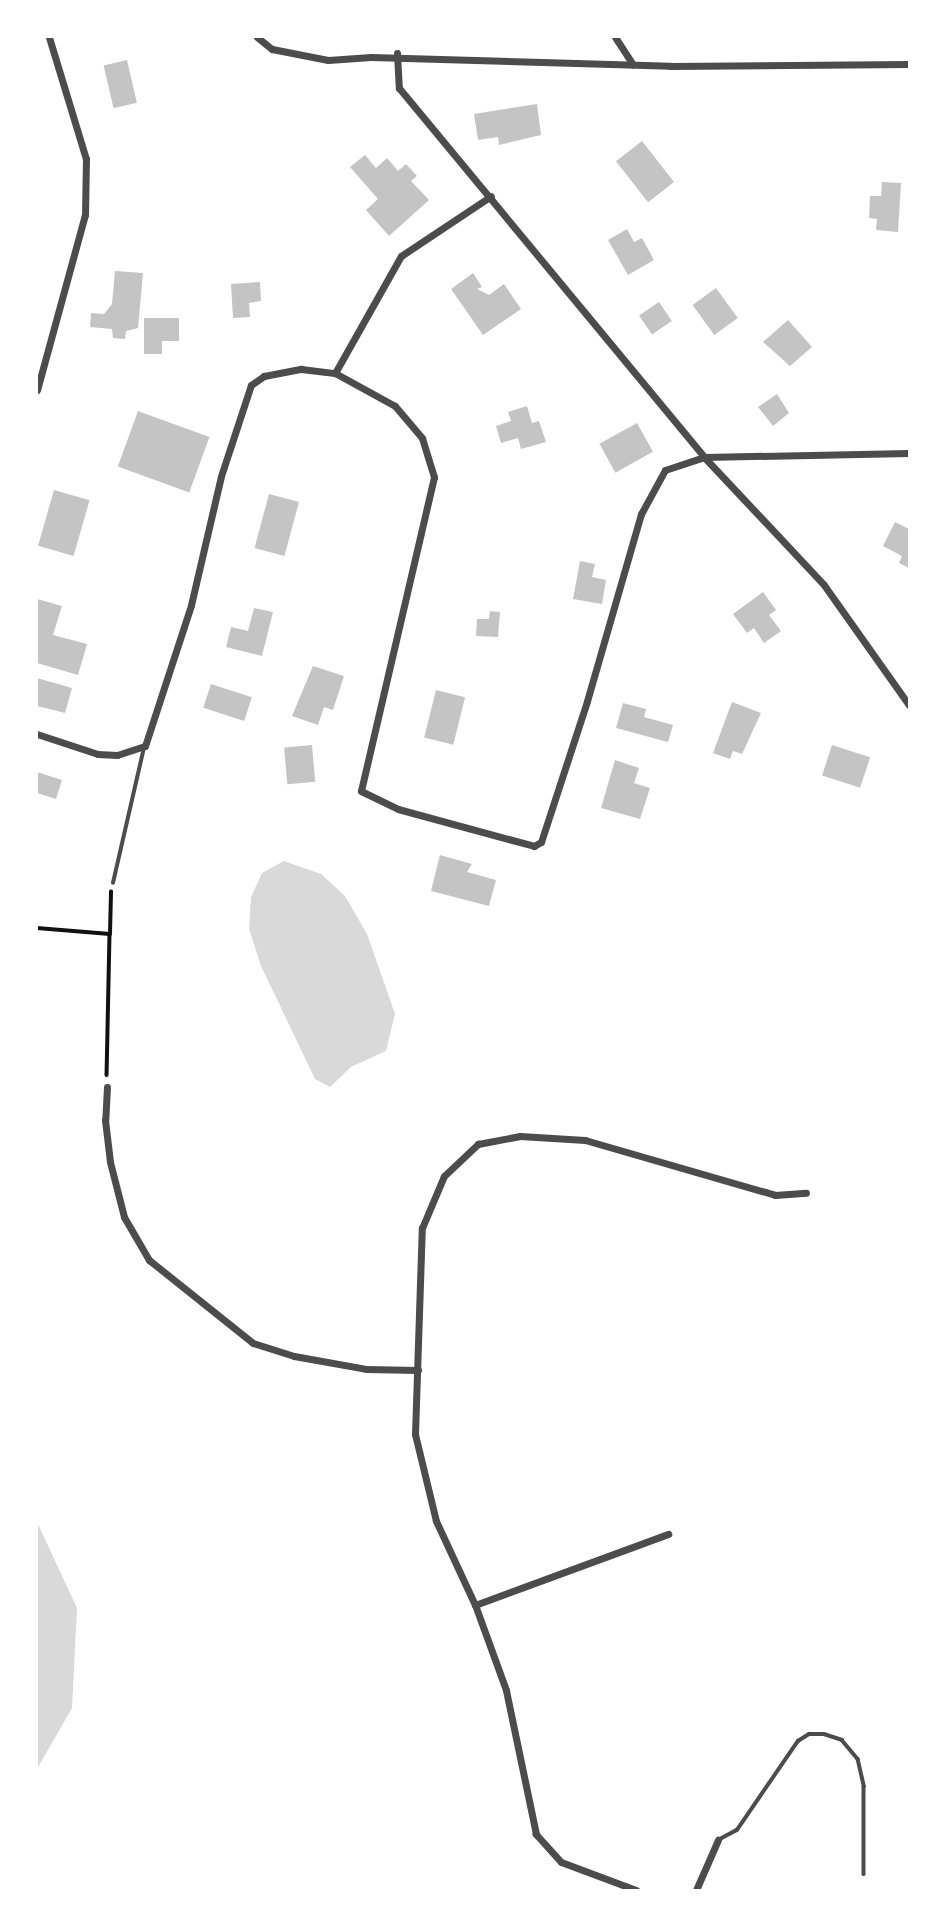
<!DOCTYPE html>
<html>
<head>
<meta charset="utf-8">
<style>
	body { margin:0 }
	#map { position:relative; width:946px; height:1927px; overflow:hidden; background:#fff; font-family:Bitter,serif }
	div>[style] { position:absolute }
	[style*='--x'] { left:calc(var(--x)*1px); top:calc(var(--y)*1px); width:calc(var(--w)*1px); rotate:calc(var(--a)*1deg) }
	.water>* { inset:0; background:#d9d9d9 }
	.building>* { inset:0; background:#c4c4c4; transform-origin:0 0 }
	.path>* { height:3.5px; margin:-1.75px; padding:0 1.75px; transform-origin:1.75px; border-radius:1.75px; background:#111 }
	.service>* { height:3.5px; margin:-1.75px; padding:0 1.75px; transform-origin:1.75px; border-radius:1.75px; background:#4c4c4c }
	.minor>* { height:7px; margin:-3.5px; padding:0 3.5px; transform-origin:3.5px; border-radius:3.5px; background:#4c4c4c }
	span { translate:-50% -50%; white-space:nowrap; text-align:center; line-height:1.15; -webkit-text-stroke:6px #fff; paint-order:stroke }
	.frame { position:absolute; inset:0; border:38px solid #fff; pointer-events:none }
</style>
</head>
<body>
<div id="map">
	<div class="water">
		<i style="clip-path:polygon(284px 861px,321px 874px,345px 896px,367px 934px,395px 1014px,386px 1051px,351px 1067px,330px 1087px,315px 1079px,261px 966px,249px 929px,251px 897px,262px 873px)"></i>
		<i style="clip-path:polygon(37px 1522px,77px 1608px,72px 1708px,37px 1769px)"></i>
	</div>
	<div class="building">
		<i style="left:127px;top:60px;width:44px;height:24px;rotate:77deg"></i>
		<i style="clip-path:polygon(537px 104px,541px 135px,499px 145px,498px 137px,478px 140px,474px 114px)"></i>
		<i style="left:642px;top:141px;width:52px;height:33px;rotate:52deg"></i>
		<i style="clip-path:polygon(365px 155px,376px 168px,387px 158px,398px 171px,406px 164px,417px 176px,411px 181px,429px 200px,389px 236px,366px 210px,378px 199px,350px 167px)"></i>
		<i style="clip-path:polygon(882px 182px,901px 183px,898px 232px,876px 230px,877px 219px,869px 218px,870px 196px,881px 196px)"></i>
		<i style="clip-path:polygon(627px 229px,634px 242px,642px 238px,654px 260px,628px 275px,608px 240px)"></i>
		<i style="clip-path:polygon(115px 271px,143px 273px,138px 328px,126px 331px,125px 339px,113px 338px,112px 329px,90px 327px,91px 313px,104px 314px,112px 304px)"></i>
		<i style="clip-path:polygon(473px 273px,482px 287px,477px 289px,489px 295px,504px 284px,521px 309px,483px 335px,451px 289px)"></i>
		<i style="clip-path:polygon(260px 282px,261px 301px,249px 303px,250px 317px,233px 318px,231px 284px)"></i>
		<i style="left:716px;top:288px;width:37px;height:29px;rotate:54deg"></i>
		<i style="left:659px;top:302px;width:23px;height:24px;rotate:56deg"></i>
		<i style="clip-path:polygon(144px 318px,179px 318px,179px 341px,162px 341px,162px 354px,144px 354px)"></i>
		<i style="clip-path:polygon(788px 320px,812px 347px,790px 366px,763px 342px)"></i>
		<i style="clip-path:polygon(777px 394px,789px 413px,773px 426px,758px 407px)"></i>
		<i style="clip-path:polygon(527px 406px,532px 423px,539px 421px,546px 442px,521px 449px,518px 438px,501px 443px,496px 426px,511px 421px,508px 412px)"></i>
		<i style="left:138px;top:411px;width:76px;height:59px;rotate:20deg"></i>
		<i style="left:637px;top:423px;width:33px;height:43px;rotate:61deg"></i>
		<i style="left:54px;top:490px;width:37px;height:58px;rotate:16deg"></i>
		<i style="left:269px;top:494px;width:31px;height:56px;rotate:15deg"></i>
		<i style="clip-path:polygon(895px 522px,909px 529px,909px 568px,899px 563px,902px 556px,883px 546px)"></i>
		<i style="clip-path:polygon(580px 561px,595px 564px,592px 577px,606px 580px,602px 604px,573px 599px)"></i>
		<i style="clip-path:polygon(763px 592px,776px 610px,769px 615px,781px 631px,764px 643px,754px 628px,747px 633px,733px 614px)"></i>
		<i style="clip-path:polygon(37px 599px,62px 606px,53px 635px,87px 644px,78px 675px,37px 663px)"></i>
		<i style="clip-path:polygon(254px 608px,273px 612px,262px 656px,226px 647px,231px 627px,248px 631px)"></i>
		<i style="clip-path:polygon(490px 611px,500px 612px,498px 637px,476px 636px,477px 619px,489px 619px)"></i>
		<i style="clip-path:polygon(313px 666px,344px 676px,333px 710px,324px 707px,318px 725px,292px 716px)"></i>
		<i style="clip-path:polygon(37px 678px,72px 688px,65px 713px,37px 706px)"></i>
		<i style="left:211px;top:684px;width:43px;height:25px;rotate:18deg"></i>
		<i style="left:436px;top:690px;width:30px;height:49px;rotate:14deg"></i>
		<i style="clip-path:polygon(732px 702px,761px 713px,742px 754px,733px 751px,730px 759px,713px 753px)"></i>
		<i style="clip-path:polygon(623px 703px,646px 709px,644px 717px,673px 725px,668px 742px,616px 728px)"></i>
		<i style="left:312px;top:745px;width:37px;height:28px;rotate:85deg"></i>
		<i style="left:832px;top:745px;width:40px;height:32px;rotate:18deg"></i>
		<i style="clip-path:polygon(615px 760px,639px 768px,634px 783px,650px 788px,640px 819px,601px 808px)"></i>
		<i style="clip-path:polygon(37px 772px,62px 780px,56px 799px,37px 793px)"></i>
		<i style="clip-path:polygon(440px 855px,472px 864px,467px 872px,496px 880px,489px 906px,431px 891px)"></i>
	</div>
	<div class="path">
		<i style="--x:37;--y:928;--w:73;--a:4.7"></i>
		<i style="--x:110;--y:934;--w:141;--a:91.2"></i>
		<i style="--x:110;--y:934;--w:42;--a:-88.6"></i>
	</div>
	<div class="service">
		<i style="--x:113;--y:883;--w:139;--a:-77.1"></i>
		<i style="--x:718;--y:1840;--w:21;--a:-28"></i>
		<i style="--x:737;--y:1830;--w:108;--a:-55.6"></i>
		<i style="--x:798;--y:1741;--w:13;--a:-32"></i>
		<i style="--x:809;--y:1734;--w:15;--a:0"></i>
		<i style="--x:824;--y:1734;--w:19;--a:18"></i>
		<i style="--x:842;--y:1740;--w:25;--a:50"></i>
		<i style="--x:858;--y:1759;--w:28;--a:77"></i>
		<i style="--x:864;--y:1786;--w:88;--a:90"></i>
	</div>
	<div class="minor">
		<i style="--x:257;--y:37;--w:19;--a:39"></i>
		<i style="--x:272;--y:49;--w:57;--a:11.1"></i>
		<i style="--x:328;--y:60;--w:43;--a:-4"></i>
		<i style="--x:371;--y:57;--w:299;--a:1.7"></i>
		<i style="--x:670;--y:66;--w:239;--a:-0.5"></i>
		<i style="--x:615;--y:37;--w:33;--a:57"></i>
		<i style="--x:397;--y:53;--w:35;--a:87"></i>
		<i style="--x:399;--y:88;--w:479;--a:50.4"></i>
		<i style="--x:704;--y:457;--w:175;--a:46.8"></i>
		<i style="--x:824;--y:585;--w:147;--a:54.7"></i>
		<i style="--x:335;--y:373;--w:134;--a:-60.6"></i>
		<i style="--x:401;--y:256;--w:108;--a:-33.7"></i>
		<i style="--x:37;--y:390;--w:181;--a:-74.7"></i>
		<i style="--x:85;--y:215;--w:56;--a:-89"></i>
		<i style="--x:86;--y:159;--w:127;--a:-106.9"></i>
		<i style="--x:37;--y:734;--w:64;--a:18.2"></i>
		<i style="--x:98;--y:754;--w:19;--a:3"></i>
		<i style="--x:117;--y:755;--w:29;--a:-18"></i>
		<i style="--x:145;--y:746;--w:148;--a:-71.9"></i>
		<i style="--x:191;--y:605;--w:132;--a:-76.9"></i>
		<i style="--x:221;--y:476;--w:96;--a:-71.8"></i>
		<i style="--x:251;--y:385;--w:16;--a:-35"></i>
		<i style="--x:264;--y:376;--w:38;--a:-11"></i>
		<i style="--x:301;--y:369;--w:34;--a:7"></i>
		<i style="--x:335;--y:373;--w:68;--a:28.8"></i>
		<i style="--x:395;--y:406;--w:42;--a:49.8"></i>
		<i style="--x:422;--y:438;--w:41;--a:72.9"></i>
		<i style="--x:434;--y:477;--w:322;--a:103.1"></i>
		<i style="--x:361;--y:791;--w:41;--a:25.9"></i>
		<i style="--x:398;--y:809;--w:141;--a:15.2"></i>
		<i style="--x:534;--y:846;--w:8;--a:-30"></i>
		<i style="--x:541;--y:842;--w:148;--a:-71.9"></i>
		<i style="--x:587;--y:701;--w:195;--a:-73.9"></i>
		<i style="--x:641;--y:514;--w:50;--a:-61.4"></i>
		<i style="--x:665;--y:470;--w:41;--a:-18.4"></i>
		<i style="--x:704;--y:457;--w:205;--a:-1.1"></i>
		<i style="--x:107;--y:1087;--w:33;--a:93"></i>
		<i style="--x:105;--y:1120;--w:42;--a:83.2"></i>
		<i style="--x:110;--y:1162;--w:57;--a:75.7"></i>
		<i style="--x:124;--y:1217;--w:50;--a:59.8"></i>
		<i style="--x:149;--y:1260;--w:133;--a:38.6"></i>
		<i style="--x:253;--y:1343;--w:43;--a:17.6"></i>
		<i style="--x:294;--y:1356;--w:73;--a:10.2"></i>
		<i style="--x:366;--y:1369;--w:52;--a:1.1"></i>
		<i style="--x:475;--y:1605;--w:206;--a:-20.2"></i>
		<i style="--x:636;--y:1890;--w:80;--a:-159.5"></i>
		<i style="--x:561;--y:1862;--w:38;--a:-132"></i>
		<i style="--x:536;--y:1834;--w:147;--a:-101.8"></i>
		<i style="--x:506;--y:1690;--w:90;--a:-110"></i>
		<i style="--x:475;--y:1605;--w:93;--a:-114.9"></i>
		<i style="--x:436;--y:1521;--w:89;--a:-103.6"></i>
		<i style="--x:415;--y:1434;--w:206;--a:-88.1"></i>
		<i style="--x:422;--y:1228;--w:56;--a:-67.1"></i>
		<i style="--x:444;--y:1176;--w:47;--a:-43.3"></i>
		<i style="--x:478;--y:1144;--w:43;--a:-10.8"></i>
		<i style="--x:520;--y:1136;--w:65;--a:3.5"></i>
		<i style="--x:585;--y:1140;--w:198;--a:16.1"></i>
		<i style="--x:775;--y:1195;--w:31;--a:-4"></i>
		<i style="--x:696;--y:1890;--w:55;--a:-66.3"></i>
	</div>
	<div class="frame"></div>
</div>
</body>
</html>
